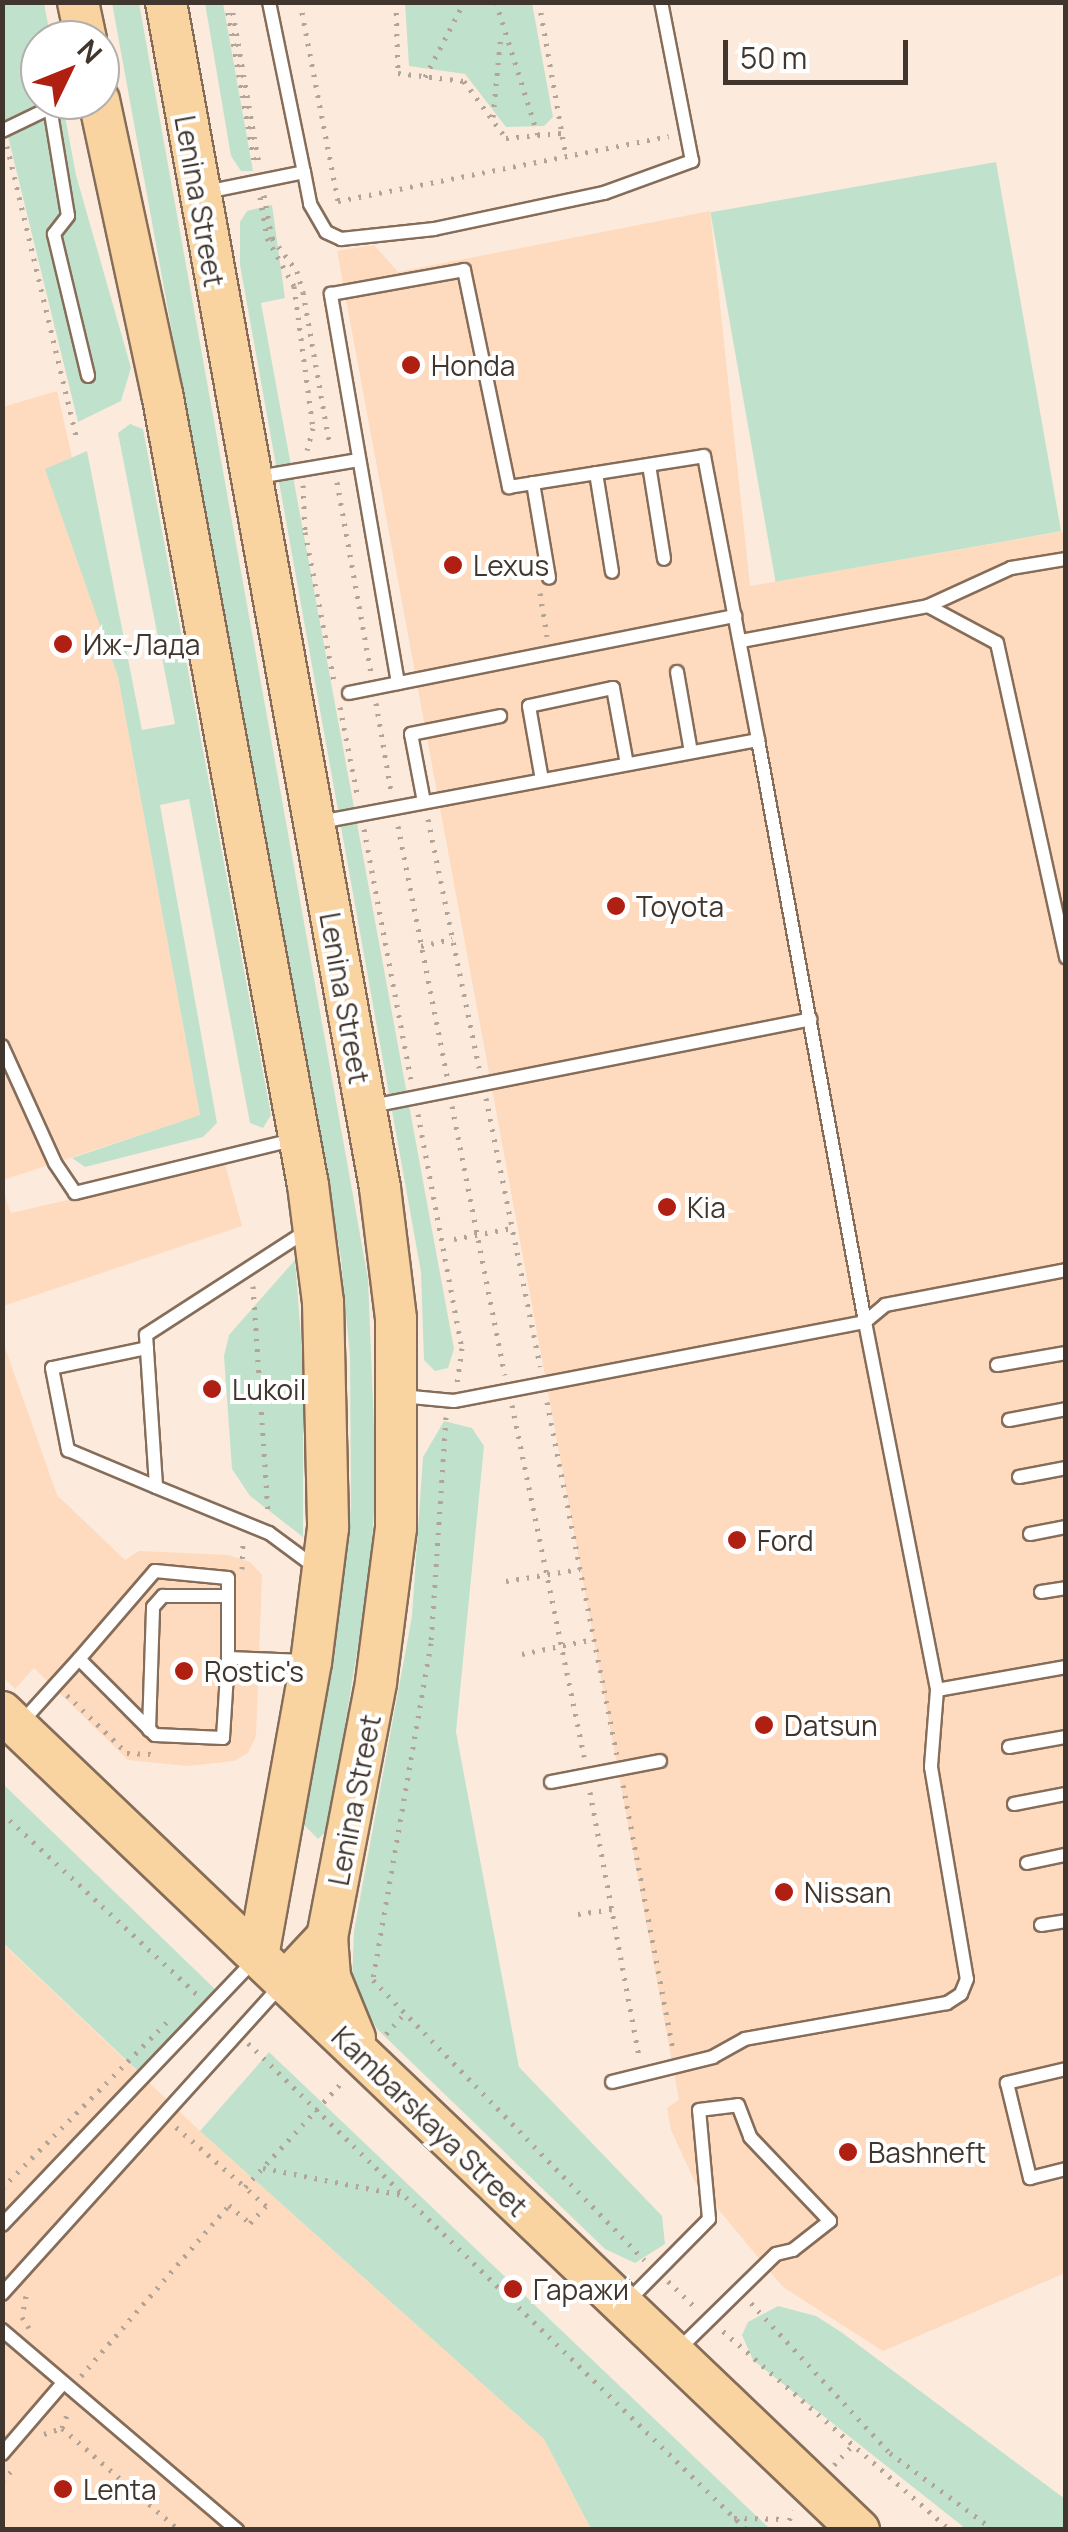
<!DOCTYPE html>
<html>
<head>
<meta charset="utf-8">
<style>
	body { margin:0 }
	#map { position:relative; width:1068px; height:2532px; overflow:hidden; background:#fcebdd; font-family:Manrope,sans-serif }
	div>[style] { position:absolute }
	[style*='--x'] { left:calc(var(--x)*1px); top:calc(var(--y)*1px); width:calc(var(--w)*1px); rotate:calc(var(--a)*1deg) }
	.built>* { inset:0; background:#fedabe }
	.green>* { inset:0; background:#c0e2cc; transform-origin:0 0 }
	.path>* { height:5px; margin-top:-2.5px; transform-origin:0; background:repeating-linear-gradient(90deg,#b3a498 0 2.5px,transparent 0 10.5px) }
	.roads { filter:drop-shadow(2px 0 #866d59) drop-shadow(-2px 0 #866d59) drop-shadow(0 2px #866d59) drop-shadow(0 -2px #866d59) }
	.lane>* { height:12px; margin:-6px; padding:0 6px; transform-origin:6px; border-radius:6px; background:#fff }
	.primary>* { height:40px; margin:-20px; padding:0 20px; transform-origin:20px; border-radius:20px; background:#f9d4a0 }
	.dots>* { width:28px; height:28px; translate:-50% -50%; box-sizing:border-box; border:5px solid #fff; border-radius:50% }
	span { translate:-50% -50%; white-space:nowrap; text-align:center; line-height:1.15; -webkit-text-stroke:8px #fff; paint-order:stroke }
	.street-label { font-size:28px; color:#41362d }
	.poi-label { font-size:28px; color:#41362d }
	.left { translate:0 -50%; text-align:left }
	.frame { position:absolute; inset:0; border:5px solid #41362d; pointer-events:none }
	.north { position:absolute; left:20px; top:20px; width:100px; height:100px; box-sizing:border-box; background:#fff; border:2px solid #b3afab; border-radius:50%; rotate:47deg; font-size:28px; font-weight:700; line-height:40px; text-align:center; color:#41362d }
	.north::after { content:''; display:block; margin:auto; width:35px; height:45px; background:#af2012; clip-path:polygon(50% 0,100% 100%,50% 72%,0 100%) }
	.scale { position:absolute; left:723px; top:40px; width:185px; height:45px; box-sizing:border-box; border:5px solid #41362d; border-top:0; padding-left:12px; font-size:30px; line-height:35px; white-space:nowrap; color:#41362d; -webkit-text-stroke:8px #fff; paint-order:stroke }
</style>
</head>
<body>
<div id="map">
	<div class="built">
		<i style="clip-path:polygon(710px 211px,750px 586px,1065px 531px,1065px 2273px,883px 2351px,783px 2287px,694px 2180px,671px 2130px,667px 2108px,679px 2100px,337px 251px,374px 245px,398px 272px)"></i>
		<i style="clip-path:polygon(57px 391px,72px 457px,46px 470px,118px 677px,200px 1115px,3px 1180px,3px 407px)"></i>
		<i style="clip-path:polygon(225px 1164px,242px 1226px,3px 1306px,2px 1189px,11px 1213px)"></i>
		<i style="clip-path:polygon(2px 1339px,57px 1495px,125px 1560px,139px 1551px,229px 1555px,250px 1562px,262px 1575px,256px 1736px,248px 1753px,234px 1761px,187px 1766px,128px 1760px,34px 1668px,15px 1689px,3px 1677px)"></i>
		<i style="clip-path:polygon(2px 1943px,200px 2131px,544px 2439px,591px 2529px,3px 2529px)"></i>
	</div>
	<div class="green">
		<i style="clip-path:polygon(3px 3px,44px 3px,51px 40px,40px 40px,40px 100px,62px 100px,76px 175px,131px 368px,121px 401px,78px 422px,3px 116px)"></i>
		<i style="clip-path:polygon(112px 3px,139px 3px,368px 1279px,376px 1479px,370px 1571px,328px 1830px,318px 1839px,302px 1823px,334px 1659px,351px 1506px,350px 1357px,341px 1258px)"></i>
		<i style="clip-path:polygon(205px 3px,223px 3px,253px 171px,241px 171px,231px 156px)"></i>
		<i style="clip-path:polygon(405px 3px,532px 3px,553px 117px,544px 126px,506px 127px,465px 74px,409px 66px)"></i>
		<i style="left:996px;top:162px;width:375px;height:290px;rotate:80deg"></i>
		<i style="clip-path:polygon(272px 205px,285px 298px,261px 303px,454px 1349px,448px 1368px,435px 1371px,424px 1360px,421px 1272px,240px 265px,240px 222px,247px 211px)"></i>
		<i style="clip-path:polygon(130px 424px,143px 429px,271px 1115px,263px 1128px,250px 1123px,189px 799px,160px 805px,217px 1123px,203px 1137px,85px 1167px,72px 1158px,200px 1115px,118px 677px,45px 469px,87px 451px,142px 730px,175px 724px,118px 433px)"></i>
		<i style="clip-path:polygon(295px 1260px,303px 1364px,303px 1537px,250px 1496px,232px 1469px,224px 1356px,229px 1335px)"></i>
		<i style="clip-path:polygon(444px 1421px,472px 1428px,484px 1446px,456px 1732px,519px 2067px,662px 2216px,665px 2244px,635px 2263px,605px 2249px,377px 2029px,352px 1983px,354px 1931px,412px 1616px,423px 1457px)"></i>
		<i style="clip-path:polygon(2px 1783px,217px 1991px,142px 2075px,3px 1943px)"></i>
		<i style="clip-path:polygon(269px 2052px,770px 2529px,591px 2529px,544px 2439px,200px 2131px)"></i>
		<i style="clip-path:polygon(778px 2306px,816px 2316px,841px 2332px,1065px 2499px,1065px 2529px,966px 2529px,753px 2360px,742px 2335px,748px 2322px)"></i>
	</div>
	<div class="path">
		<i style="--x:226;--y:2;--w:167;--a:80"></i>
		<i style="--x:231;--y:2;--w:164;--a:80.2"></i>
		<i style="--x:300;--y:2;--w:203;--a:79.2"></i>
		<i style="--x:338;--y:201;--w:337;--a:-11.1"></i>
		<i style="--x:396;--y:2;--w:71;--a:88.4"></i>
		<i style="--x:398;--y:73;--w:66;--a:6.9"></i>
		<i style="--x:464;--y:81;--w:71;--a:53.6"></i>
		<i style="--x:506;--y:138;--w:56;--a:-5.1"></i>
		<i style="--x:496;--y:2;--w:139;--a:72.5"></i>
		<i style="--x:539;--y:2;--w:156;--a:80.1"></i>
		<i style="--x:425;--y:77;--w:85;--a:-62.5"></i>
		<i style="--x:493;--y:117;--w:83;--a:-84.5"></i>
		<i style="--x:7;--y:146;--w:302;--a:76.6"></i>
		<i style="--x:264;--y:195;--w:44;--a:79.5"></i>
		<i style="--x:272;--y:238;--w:41;--a:52.9"></i>
		<i style="--x:297;--y:271;--w:22;--a:74"></i>
		<i style="--x:303;--y:292;--w:156;--a:80.1"></i>
		<i style="--x:260;--y:197;--w:42;--a:80.3"></i>
		<i style="--x:267;--y:238;--w:55;--a:60.6"></i>
		<i style="--x:294;--y:286;--w:143;--a:82.4"></i>
		<i style="--x:313;--y:428;--w:23;--a:105"></i>
		<i style="--x:337;--y:482;--w:194;--a:79.9"></i>
		<i style="--x:303;--y:485;--w:47;--a:87.6"></i>
		<i style="--x:305;--y:532;--w:152;--a:79"></i>
		<i style="--x:540;--y:593;--w:44;--a:80.8"></i>
		<i style="--x:376;--y:703;--w:89;--a:80.3"></i>
		<i style="--x:340;--y:707;--w:94;--a:78.9"></i>
		<i style="--x:428;--y:819;--w:254;--a:78.4"></i>
		<i style="--x:398;--y:826;--w:255;--a:78.9"></i>
		<i style="--x:364;--y:829;--w:254;--a:79.4"></i>
		<i style="--x:421;--y:946;--w:32;--a:-13"></i>
		<i style="--x:486;--y:1098;--w:274;--a:78.6"></i>
		<i style="--x:452;--y:1106;--w:274;--a:78.9"></i>
		<i style="--x:418;--y:1114;--w:238;--a:79.4"></i>
		<i style="--x:462;--y:1348;--w:36;--a:98"></i>
		<i style="--x:454;--y:1239;--w:59;--a:-10.7"></i>
		<i style="--x:253;--y:1286;--w:228;--a:86.2"></i>
		<i style="--x:547;--y:1402;--w:359;--a:78.8"></i>
		<i style="--x:512;--y:1405;--w:359;--a:78.4"></i>
		<i style="--x:446;--y:1417;--w:226;--a:93.8"></i>
		<i style="--x:431;--y:1643;--w:342;--a:99.8"></i>
		<i style="--x:373;--y:1980;--w:390;--a:45.9"></i>
		<i style="--x:242;--y:1569;--w:29;--a:-88"></i>
		<i style="--x:506;--y:1581;--w:75;--a:-9.2"></i>
		<i style="--x:522;--y:1654;--w:73;--a:-11.9"></i>
		<i style="--x:67;--y:1695;--w:83;--a:44"></i>
		<i style="--x:127;--y:1753;--w:26;--a:2"></i>
		<i style="--x:623;--y:1785;--w:269;--a:79.3"></i>
		<i style="--x:590;--y:1792;--w:269;--a:79.5"></i>
		<i style="--x:2;--y:1813;--w:266;--a:42.9"></i>
		<i style="--x:578;--y:1914;--w:34;--a:-8"></i>
		<i style="--x:386;--y:2034;--w:27;--a:-48"></i>
		<i style="--x:248;--y:2043;--w:697;--a:44.3"></i>
		<i style="--x:176;--y:2127;--w:91;--a:41"></i>
		<i style="--x:245;--y:2187;--w:147;--a:-47.2"></i>
		<i style="--x:263;--y:2168;--w:147;--a:11"></i>
		<i style="--x:2;--y:2188;--w:237;--a:-45.2"></i>
		<i style="--x:668;--y:2281;--w:39;--a:44"></i>
		<i style="--x:26;--y:2296;--w:21;--a:101"></i>
		<i style="--x:22;--y:2317;--w:13;--a:58"></i>
		<i style="--x:751;--y:2303;--w:205;--a:47.2"></i>
		<i style="--x:890;--y:2453;--w:129;--a:36.5"></i>
		<i style="--x:723;--y:2331;--w:302;--a:41.2"></i>
		<i style="--x:81;--y:2376;--w:226;--a:-49.1"></i>
		<i style="--x:229;--y:2205;--w:28;--a:41"></i>
		<i style="--x:250;--y:2223;--w:23;--a:-47"></i>
		<i style="--x:266;--y:2206;--w:28;--a:-138"></i>
		<i style="--x:62;--y:2428;--w:19;--a:-69"></i>
		<i style="--x:44;--y:2434;--w:19;--a:-18"></i>
		<i style="--x:62;--y:2428;--w:155;--a:41.1"></i>
		<i style="--x:834;--y:2465;--w:26;--a:-47"></i>
		<i style="--x:2;--y:2481;--w:18;--a:-47"></i>
		<i style="--x:734;--y:2518;--w:52;--a:1.1"></i>
		<i style="--x:786;--y:2530;--w:21;--a:-71"></i>
	</div>
	<div class="roads">
		<div class="lane">
			<i style="--x:269;--y:2;--w:174;--a:78.4"></i>
			<i style="--x:50;--y:107;--w:110;--a:80.6"></i>
			<i style="--x:68;--y:216;--w:23;--a:128"></i>
			<i style="--x:54;--y:234;--w:146;--a:76.5"></i>
			<i style="--x:2;--y:131;--w:71;--a:-25.8"></i>
			<i style="--x:206;--y:192;--w:100;--a:-11.5"></i>
			<i style="--x:304;--y:172;--w:33;--a:79"></i>
			<i style="--x:310;--y:204;--w:32;--a:60"></i>
			<i style="--x:326;--y:232;--w:17;--a:25"></i>
			<i style="--x:341;--y:239;--w:94;--a:-6.1"></i>
			<i style="--x:434;--y:229;--w:174;--a:-12"></i>
			<i style="--x:604;--y:193;--w:94;--a:-20"></i>
			<i style="--x:692;--y:161;--w:162;--a:-101"></i>
			<i style="--x:649;--y:465;--w:95;--a:80.9"></i>
			<i style="--x:596;--y:473;--w:100;--a:80.8"></i>
			<i style="--x:258;--y:477;--w:102;--a:-9.6"></i>
			<i style="--x:533;--y:483;--w:96;--a:80.4"></i>
			<i style="--x:928;--y:606;--w:91;--a:-24.6"></i>
			<i style="--x:1011;--y:568;--w:56;--a:-9.3"></i>
			<i style="--x:741;--y:641;--w:190;--a:-10.6"></i>
			<i style="--x:928;--y:606;--w:78;--a:28.2"></i>
			<i style="--x:997;--y:643;--w:322;--a:77.6"></i>
			<i style="--x:677;--y:672;--w:81;--a:80.1"></i>
			<i style="--x:398;--y:683;--w:395;--a:-99.8"></i>
			<i style="--x:331;--y:294;--w:135;--a:-10.2"></i>
			<i style="--x:464;--y:270;--w:222;--a:78.3"></i>
			<i style="--x:509;--y:487;--w:197;--a:-9"></i>
			<i style="--x:704;--y:456;--w:289;--a:79.2"></i>
			<i style="--x:349;--y:693;--w:394;--a:-11.3"></i>
			<i style="--x:542;--y:780;--w:75;--a:-100"></i>
			<i style="--x:529;--y:706;--w:86;--a:-12.1"></i>
			<i style="--x:613;--y:688;--w:77;--a:79.6"></i>
			<i style="--x:424;--y:802;--w:69;--a:-100.8"></i>
			<i style="--x:411;--y:734;--w:91;--a:-11.4"></i>
			<i style="--x:320;--y:822;--w:446;--a:-10.6"></i>
			<i style="--x:758;--y:740;--w:592;--a:79.58"></i>
			<i style="--x:865;--y:1322;--w:26;--a:-40"></i>
			<i style="--x:885;--y:1305;--w:184;--a:-10.9"></i>
			<i style="--x:2;--y:1046;--w:128;--a:65.6"></i>
			<i style="--x:55;--y:1163;--w:36;--a:56"></i>
			<i style="--x:75;--y:1193;--w:223;--a:-13.7"></i>
			<i style="--x:372;--y:1106;--w:447;--a:-11.2"></i>
			<i style="--x:308;--y:1230;--w:193;--a:147.1"></i>
			<i style="--x:146;--y:1335;--w:152;--a:86.2"></i>
			<i style="--x:156;--y:1487;--w:122;--a:22.2"></i>
			<i style="--x:269;--y:1533;--w:57;--a:36.5"></i>
			<i style="--x:147;--y:1348;--w:97;--a:168.1"></i>
			<i style="--x:52;--y:1368;--w:84;--a:79"></i>
			<i style="--x:68;--y:1450;--w:95;--a:22.8"></i>
			<i style="--x:997;--y:1365;--w:70;--a:-9.9"></i>
			<i style="--x:401;--y:1396;--w:53;--a:5.4"></i>
			<i style="--x:454;--y:1401;--w:419;--a:-10.9"></i>
			<i style="--x:865;--y:1322;--w:375;--a:78.9"></i>
			<i style="--x:937;--y:1690;--w:77;--a:94.5"></i>
			<i style="--x:931;--y:1767;--w:215;--a:80.4"></i>
			<i style="--x:967;--y:1979;--w:16;--a:112"></i>
			<i style="--x:961;--y:1994;--w:17;--a:147"></i>
			<i style="--x:947;--y:2003;--w:205;--a:169.9"></i>
			<i style="--x:745;--y:2039;--w:37;--a:151"></i>
			<i style="--x:713;--y:2057;--w:104;--a:166.1"></i>
			<i style="--x:1009;--y:1420;--w:58;--a:-10.9"></i>
			<i style="--x:1019;--y:1477;--w:48;--a:-10.8"></i>
			<i style="--x:1030;--y:1534;--w:37;--a:-11"></i>
			<i style="--x:1041;--y:1592;--w:25;--a:-9"></i>
			<i style="--x:228;--y:1658;--w:80;--a:93.6"></i>
			<i style="--x:223;--y:1738;--w:68;--a:-177.5"></i>
			<i style="--x:155;--y:1735;--w:107;--a:-135"></i>
			<i style="--x:79;--y:1659;--w:116;--a:-49.2"></i>
			<i style="--x:155;--y:1571;--w:73;--a:5.5"></i>
			<i style="--x:228;--y:1578;--w:80;--a:90"></i>
			<i style="--x:228;--y:1658;--w:76;--a:2.3"></i>
			<i style="--x:937;--y:1690;--w:131;--a:-10.1"></i>
			<i style="--x:20;--y:1724;--w:88;--a:-47.8"></i>
			<i style="--x:149;--y:1730;--w:123;--a:-88.1"></i>
			<i style="--x:153;--y:1607;--w:15;--a:-48"></i>
			<i style="--x:163;--y:1596;--w:65;--a:0"></i>
			<i style="--x:1009;--y:1747;--w:58;--a:-10"></i>
			<i style="--x:551;--y:1782;--w:111;--a:-10.9"></i>
			<i style="--x:1014;--y:1804;--w:53;--a:-10.9"></i>
			<i style="--x:1027;--y:1863;--w:40;--a:-12"></i>
			<i style="--x:1041;--y:1925;--w:25;--a:-9"></i>
			<i style="--x:1066;--y:2069;--w:61;--a:166.7"></i>
			<i style="--x:1007;--y:2083;--w:98;--a:76.4"></i>
			<i style="--x:1030;--y:2178;--w:37;--a:-14"></i>
			<i style="--x:2;--y:2225;--w:364;--a:-46.4"></i>
			<i style="--x:2;--y:2294;--w:418;--a:-47.9"></i>
			<i style="--x:626;--y:2303;--w:118;--a:-45.3"></i>
			<i style="--x:709;--y:2219;--w:109;--a:-95.2"></i>
			<i style="--x:699;--y:2110;--w:39;--a:-7"></i>
			<i style="--x:738;--y:2105;--w:34;--a:69"></i>
			<i style="--x:750;--y:2137;--w:116;--a:46.4"></i>
			<i style="--x:830;--y:2221;--w:47;--a:141.9"></i>
			<i style="--x:793;--y:2250;--w:17;--a:167"></i>
			<i style="--x:776;--y:2254;--w:137;--a:135.6"></i>
			<i style="--x:2;--y:2330;--w:309;--a:40.4"></i>
			<i style="--x:2;--y:2454;--w:94;--a:-49.3"></i>
		</div>
		<div class="primary">
			<i style="--x:78;--y:2;--w:39;--a:78"></i>
			<i style="--x:166;--y:2;--w:1205;--a:79.77"></i>
			<i style="--x:380;--y:1188;--w:132;--a:83"></i>
			<i style="--x:396;--y:1319;--w:209;--a:90"></i>
			<i style="--x:396;--y:1528;--w:156;--a:97.4"></i>
			<i style="--x:376;--y:1683;--w:259;--a:100.9"></i>
			<i style="--x:327;--y:1937;--w:62;--a:133"></i>
			<i style="--x:99;--y:100;--w:300;--a:77.9"></i>
			<i style="--x:162;--y:393;--w:805;--a:79.56"></i>
			<i style="--x:308;--y:1185;--w:118;--a:82.7"></i>
			<i style="--x:323;--y:1302;--w:226;--a:88.7"></i>
			<i style="--x:328;--y:1528;--w:135;--a:97.2"></i>
			<i style="--x:311;--y:1662;--w:299;--a:100.2"></i>
			<i style="--x:2;--y:1712;--w:1185;--a:43.67"></i>
			<i style="--x:327;--y:1937;--w:40;--a:85.7"></i>
			<i style="--x:330;--y:1977;--w:66;--a:67.7"></i>
		</div>
	</div>
	<div class="dots">
		<i style="left:411px;top:365px;background:#af2012"></i>
		<i style="left:453px;top:565px;background:#af2012"></i>
		<i style="left:63px;top:644px;background:#af2012"></i>
		<i style="left:616px;top:906px;background:#af2012"></i>
		<i style="left:667px;top:1207px;background:#af2012"></i>
		<i style="left:212px;top:1389px;background:#af2012"></i>
		<i style="left:737px;top:1540px;background:#af2012"></i>
		<i style="left:184px;top:1671px;background:#af2012"></i>
		<i style="left:764px;top:1725px;background:#af2012"></i>
		<i style="left:784px;top:1892px;background:#af2012"></i>
		<i style="left:848px;top:2152px;background:#af2012"></i>
		<i style="left:513px;top:2289px;background:#af2012"></i>
		<i style="left:63px;top:2489px;background:#af2012"></i>
	</div>
	<div class="street-label">
		<span style="left:200px;top:201px;rotate:80deg">Lenina Street</span>
		<span style="left:345px;top:998px;rotate:80deg">Lenina Street</span>
		<span style="left:354px;top:1800px;rotate:-79deg">Lenina Street</span>
		<span style="left:430px;top:2121px;rotate:44deg">Kambarskaya Street</span>
	</div>
	<div class="poi-label">
		<span class="left" style="left:431px;top:365px">Honda</span>
		<span class="left" style="left:473px;top:565px">Lexus</span>
		<span class="left" style="left:83px;top:644px">Иж-Лада</span>
		<span class="left" style="left:636px;top:906px">Toyota</span>
		<span class="left" style="left:687px;top:1207px">Kia</span>
		<span class="left" style="left:232px;top:1389px">Lukoil</span>
		<span class="left" style="left:757px;top:1540px">Ford</span>
		<span class="left" style="left:204px;top:1671px">Rostic's</span>
		<span class="left" style="left:784px;top:1725px">Datsun</span>
		<span class="left" style="left:804px;top:1892px">Nissan</span>
		<span class="left" style="left:868px;top:2152px">Bashneft</span>
		<span class="left" style="left:533px;top:2289px">Гаражи</span>
		<span class="left" style="left:83px;top:2489px">Lenta</span>
	</div>
	<div class="frame"></div>
	<div class="north">N</div>
	<div class="scale">50 m</div>
</div>
</body>
</html>
